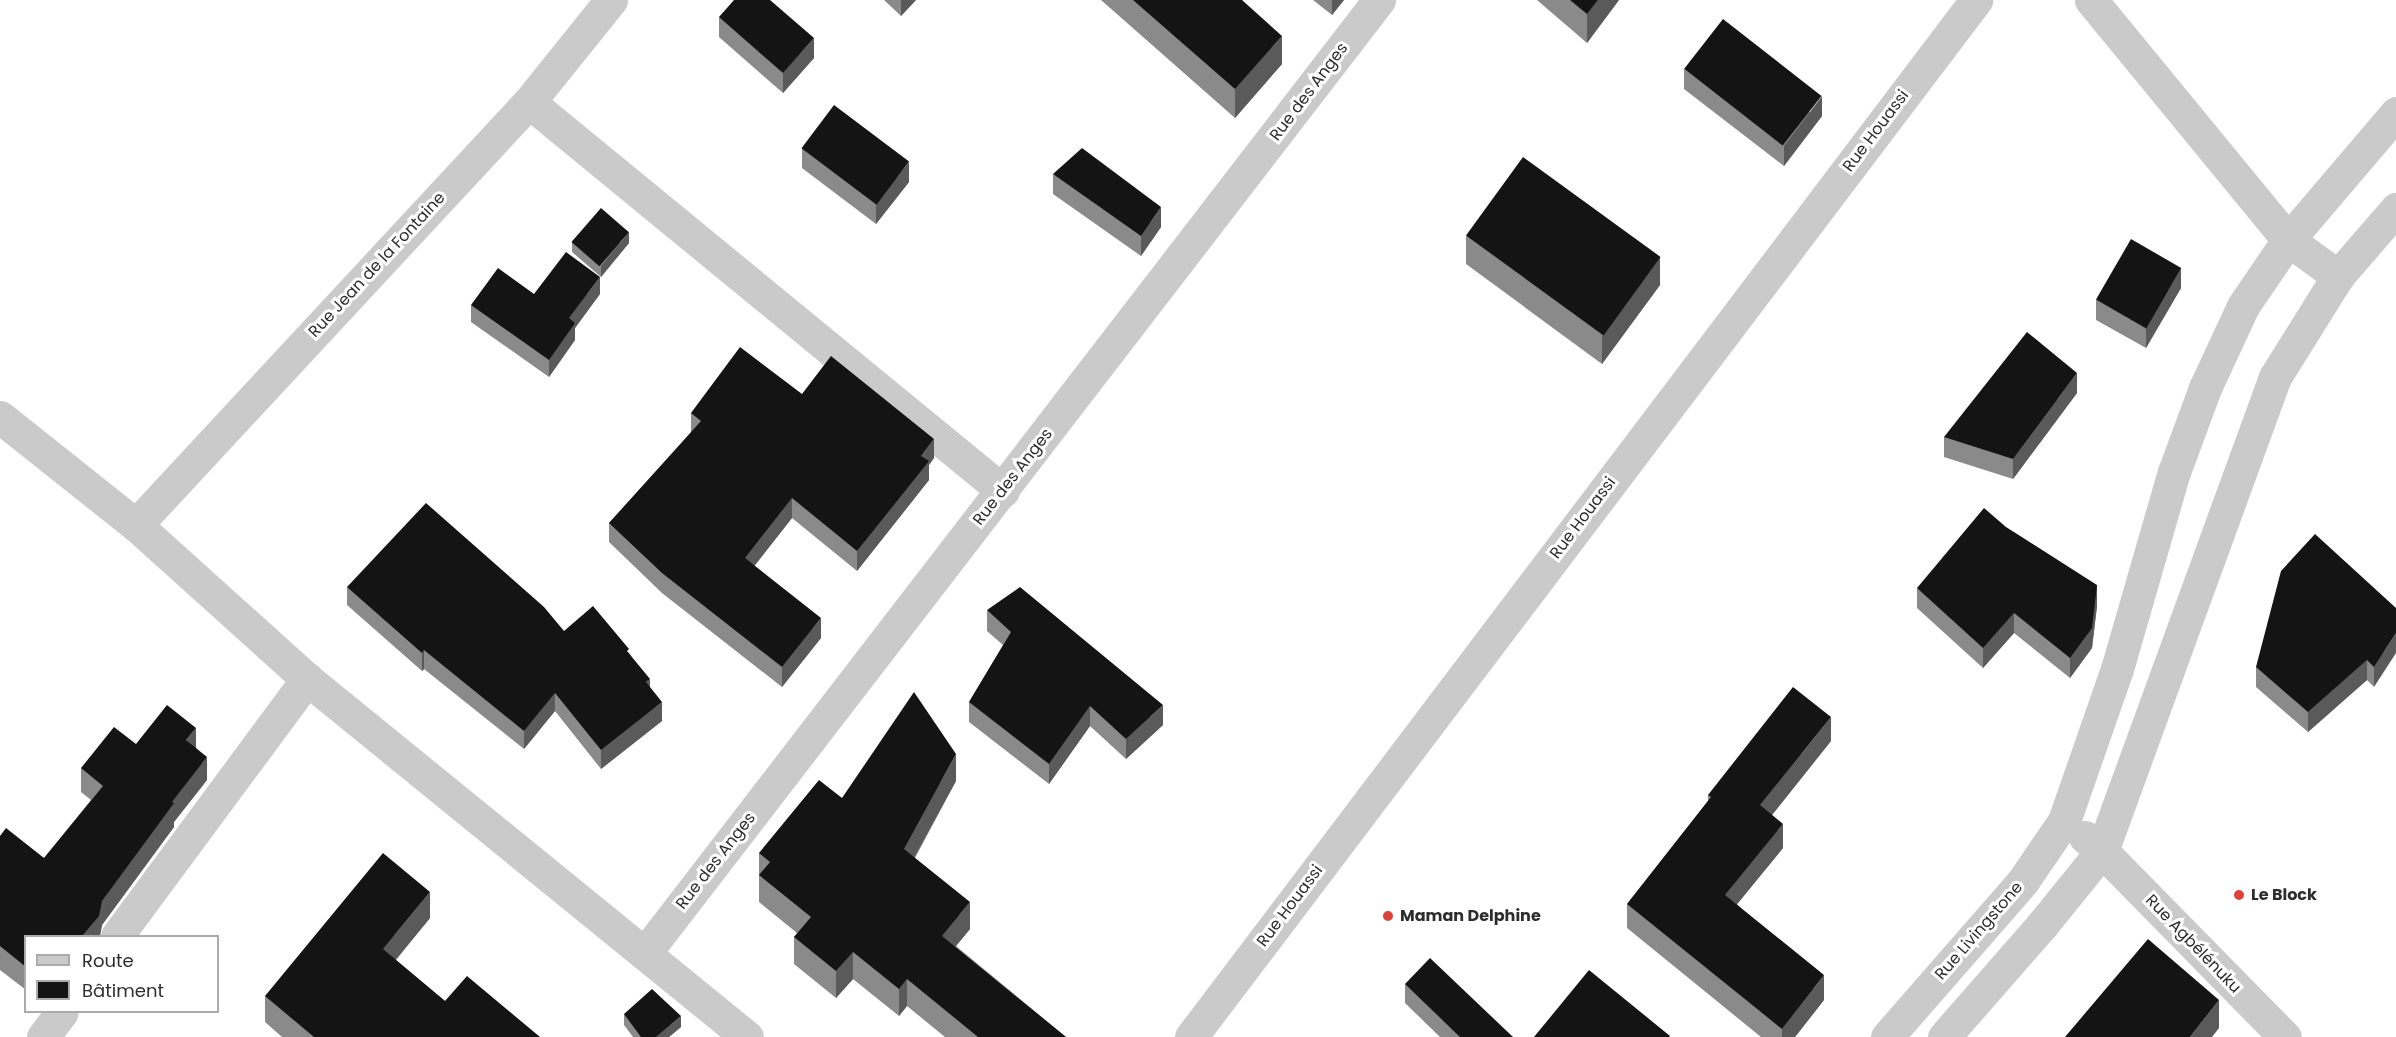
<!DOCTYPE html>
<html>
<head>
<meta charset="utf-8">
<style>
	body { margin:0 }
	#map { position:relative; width:2396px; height:1037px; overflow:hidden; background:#fff; font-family:Poppins,sans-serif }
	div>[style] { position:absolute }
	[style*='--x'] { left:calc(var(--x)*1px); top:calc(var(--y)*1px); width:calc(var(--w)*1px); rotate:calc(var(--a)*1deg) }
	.minor>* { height:33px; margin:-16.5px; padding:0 16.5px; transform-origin:16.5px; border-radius:16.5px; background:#cacaca }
	.wall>* { inset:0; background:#8a8a8a }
	.shaded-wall>* { inset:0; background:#5a5a5a }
	.building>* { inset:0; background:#141414; transform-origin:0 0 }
	.dots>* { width:16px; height:16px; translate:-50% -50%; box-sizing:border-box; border:3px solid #fff; border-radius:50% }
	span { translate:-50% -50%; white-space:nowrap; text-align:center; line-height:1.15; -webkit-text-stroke:6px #fff; paint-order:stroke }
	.street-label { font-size:16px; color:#2d2d2d }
	.poi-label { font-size:16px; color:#2d2d2d; font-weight:700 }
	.left { translate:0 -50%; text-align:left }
	.legend { position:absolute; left:24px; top:935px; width:195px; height:78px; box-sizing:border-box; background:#fff; border:2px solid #ababab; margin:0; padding:8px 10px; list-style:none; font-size:18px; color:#2d2d2d }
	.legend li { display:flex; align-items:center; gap:12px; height:30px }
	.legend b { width:30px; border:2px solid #ababab }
</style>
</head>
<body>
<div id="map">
	<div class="minor">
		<i style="--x:2091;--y:0;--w:310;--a:50.6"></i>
		<i style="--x:2288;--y:240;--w:62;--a:35.8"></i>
		<i style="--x:529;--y:102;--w:613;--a:39.37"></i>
		<i style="--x:0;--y:417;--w:174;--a:38.5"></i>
		<i style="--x:136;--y:525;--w:230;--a:42"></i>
		<i style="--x:307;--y:679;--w:567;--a:39.13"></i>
		<i style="--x:136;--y:525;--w:577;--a:-47.11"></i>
		<i style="--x:529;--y:102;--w:131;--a:-51.2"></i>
		<i style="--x:2085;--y:837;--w:22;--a:39"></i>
		<i style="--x:2102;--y:851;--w:261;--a:45.5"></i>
		<i style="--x:117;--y:936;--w:320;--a:-53.5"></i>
		<i style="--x:645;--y:953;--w:1203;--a:-52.4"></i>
		<i style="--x:43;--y:1037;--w:31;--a:-53"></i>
		<i style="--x:1191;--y:1037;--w:1301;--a:-52.87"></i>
		<i style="--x:1887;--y:1037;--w:207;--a:-48.9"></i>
		<i style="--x:2023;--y:881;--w:73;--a:-55.7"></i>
		<i style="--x:2064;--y:821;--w:161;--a:-70.8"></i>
		<i style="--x:2117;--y:669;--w:205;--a:-73.9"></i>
		<i style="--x:2174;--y:472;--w:90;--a:-69.7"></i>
		<i style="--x:2205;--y:388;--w:90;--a:-65.1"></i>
		<i style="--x:2243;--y:306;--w:80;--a:-55.7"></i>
		<i style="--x:2288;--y:240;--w:167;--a:-49.6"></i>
		<i style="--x:1944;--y:1037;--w:149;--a:-48.8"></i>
		<i style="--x:2042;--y:925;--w:95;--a:-51"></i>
		<i style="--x:2102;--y:851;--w:505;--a:-69.95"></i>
		<i style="--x:2275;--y:377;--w:119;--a:-58"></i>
		<i style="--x:2338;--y:276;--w:89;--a:-49.1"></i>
	</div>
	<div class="wall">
		<i style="clip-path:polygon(884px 0,916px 0,901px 16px)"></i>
		<i style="clip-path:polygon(1101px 0,1242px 0,1282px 64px,1235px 118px)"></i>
		<i style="clip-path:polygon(1313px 0,1344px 0,1332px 15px)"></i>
		<i style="clip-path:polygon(1537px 0,1619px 0,1587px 43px)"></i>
		<i style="clip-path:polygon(719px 17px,814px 58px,783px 93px,719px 37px)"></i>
		<i style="clip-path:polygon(1684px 69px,1822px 116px,1784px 166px,1684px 89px)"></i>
		<i style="clip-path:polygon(802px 148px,909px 182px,876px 224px,802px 168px)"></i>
		<i style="clip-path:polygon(1053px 174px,1161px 227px,1141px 256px,1053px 194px)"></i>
		<i style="clip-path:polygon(1466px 236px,1660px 285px,1602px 364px,1466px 264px)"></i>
		<i style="clip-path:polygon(572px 242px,629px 243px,601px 277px,572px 252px)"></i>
		<i style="clip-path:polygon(2181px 288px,2146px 348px,2096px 320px,2096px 300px)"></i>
		<i style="clip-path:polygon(534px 294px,600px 294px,575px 328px,575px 340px,549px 377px,471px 322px,471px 305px)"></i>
		<i style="clip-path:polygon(2077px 393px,2013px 479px,1944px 457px,1944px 437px)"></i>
		<i style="clip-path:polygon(802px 394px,934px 458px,929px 465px,929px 480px,857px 571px,792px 518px,754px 566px,821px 638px,782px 687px,662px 593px,609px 542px,609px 523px,691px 433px,691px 413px)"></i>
		<i style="clip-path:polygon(347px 587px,564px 631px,629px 653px,650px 688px,662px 721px,601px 769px,555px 711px,524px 749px,424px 669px,422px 671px,347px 605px)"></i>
		<i style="clip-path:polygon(1917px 588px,2097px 606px,2092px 648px,2070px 678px,2014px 633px,1983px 668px,1917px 608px)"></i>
		<i style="clip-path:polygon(2396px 608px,2374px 687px,2367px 680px,2308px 732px,2256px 687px,2256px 667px)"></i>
		<i style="clip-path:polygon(987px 610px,1163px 725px,1126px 759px,1090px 726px,1049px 784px,969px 722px,969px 702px,1003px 645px,987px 631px)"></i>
		<i style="clip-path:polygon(1831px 741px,1772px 815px,1783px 848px,1737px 904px,1824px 1000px,1795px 1037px,1761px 1037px,1627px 928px,1627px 904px,1708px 801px,1708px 795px)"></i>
		<i style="clip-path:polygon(196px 747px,207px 780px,174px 822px,174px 827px,102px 925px,100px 936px,26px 936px,26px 990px,0 970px,0 836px,44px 858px,91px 800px,81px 792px,81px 768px)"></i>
		<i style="clip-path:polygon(956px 781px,915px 858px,970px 929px,956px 946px,1066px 1037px,945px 1037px,907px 1006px,899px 1016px,853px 979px,836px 998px,794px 964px,794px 937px,797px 933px,759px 902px,759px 853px,842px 798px)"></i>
		<i style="clip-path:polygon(430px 918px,396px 960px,445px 1001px,540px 1037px,282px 1037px,265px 1022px,265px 996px)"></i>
		<i style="clip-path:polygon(1405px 984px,1513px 1037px,1440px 1037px,1405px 1003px)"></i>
		<i style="clip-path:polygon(624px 1014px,681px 1027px,669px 1037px,633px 1037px,624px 1025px)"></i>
	</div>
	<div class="shaded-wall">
		<i style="clip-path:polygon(901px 0,916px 0,901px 16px)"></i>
		<i style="clip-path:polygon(1332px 0,1344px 0,1332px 15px)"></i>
		<i style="clip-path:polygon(1598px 0,1619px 0,1587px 43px,1587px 14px)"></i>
		<i style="clip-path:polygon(1282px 36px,1282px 64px,1235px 118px,1235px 89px)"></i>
		<i style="clip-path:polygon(814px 38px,814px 58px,783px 93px,783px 73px)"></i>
		<i style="clip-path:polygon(1822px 96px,1822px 116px,1784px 166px,1784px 146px)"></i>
		<i style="clip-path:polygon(909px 162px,909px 182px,876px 224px,876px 204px)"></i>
		<i style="clip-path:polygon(1161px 207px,1161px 227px,1141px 256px,1141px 236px)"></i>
		<i style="clip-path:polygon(629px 232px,629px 243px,601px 277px,601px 266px)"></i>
		<i style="clip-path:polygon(1660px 257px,1660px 285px,1602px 364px,1602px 336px)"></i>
		<i style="clip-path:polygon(2181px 268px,2181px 288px,2146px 348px,2146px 328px)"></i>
		<i style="clip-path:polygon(600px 277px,600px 294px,575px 328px,575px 340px,549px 377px,549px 360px,569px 318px)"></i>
		<i style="clip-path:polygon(2077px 373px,2077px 393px,2013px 479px,2013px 459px)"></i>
		<i style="clip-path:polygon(934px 439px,934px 458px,929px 465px,929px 480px,857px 571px,857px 551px,921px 456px)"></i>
		<i style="clip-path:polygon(792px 498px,792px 518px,745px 578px,745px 558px)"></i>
		<i style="clip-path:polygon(2097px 585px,2097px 606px,2092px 648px,2070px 678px,2070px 658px)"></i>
		<i style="clip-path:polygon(2014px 613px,2014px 633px,1983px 668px,1983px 648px)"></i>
		<i style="clip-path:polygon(821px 618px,821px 638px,782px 687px,782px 667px)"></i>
		<i style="clip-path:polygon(2396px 633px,2396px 653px,2374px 687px,2374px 667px)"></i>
		<i style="clip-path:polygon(424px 650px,424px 669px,422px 671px,422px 653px)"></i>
		<i style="clip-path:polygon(2367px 660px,2367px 680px,2308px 732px,2308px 712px)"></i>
		<i style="clip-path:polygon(650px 679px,650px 697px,646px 682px)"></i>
		<i style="clip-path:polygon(555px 693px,555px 711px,524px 749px,524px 731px)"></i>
		<i style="clip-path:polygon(662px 702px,662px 721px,601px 769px,601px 750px)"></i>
		<i style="clip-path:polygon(1163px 705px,1163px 725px,1126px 759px,1126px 739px)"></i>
		<i style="clip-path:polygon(1090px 706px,1090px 726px,1049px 784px,1049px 764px)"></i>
		<i style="clip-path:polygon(1831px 717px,1831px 741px,1760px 830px,1760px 805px)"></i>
		<i style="clip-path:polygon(196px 728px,196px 751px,186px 740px)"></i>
		<i style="clip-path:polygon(956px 754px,956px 781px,904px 876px,904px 849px)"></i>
		<i style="clip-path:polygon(207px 757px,207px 780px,174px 822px,174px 827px,102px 925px,100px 936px,82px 936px,102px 901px,172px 802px)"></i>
		<i style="clip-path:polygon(1783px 824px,1783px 848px,1725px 919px,1725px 895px)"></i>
		<i style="clip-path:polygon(430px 892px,430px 918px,383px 975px,383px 949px)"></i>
		<i style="clip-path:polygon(970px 902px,970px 929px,942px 963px,942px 936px)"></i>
		<i style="clip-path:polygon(853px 952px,853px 979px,836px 998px,836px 971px)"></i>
		<i style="clip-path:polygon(1824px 975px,1824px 1000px,1795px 1037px,1782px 1037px,1782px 1029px)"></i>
		<i style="clip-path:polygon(907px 979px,907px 1006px,899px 1016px,899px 989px)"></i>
		<i style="clip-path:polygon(2219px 1000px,2219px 1028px,2212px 1037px,2190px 1037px)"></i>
		<i style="clip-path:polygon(681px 1016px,681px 1027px,669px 1037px,656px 1037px)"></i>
	</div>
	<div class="building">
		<i style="clip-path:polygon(734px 0,770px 0,814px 38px,783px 73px,719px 17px)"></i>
		<i style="clip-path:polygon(1133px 0,1242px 0,1282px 36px,1235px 89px)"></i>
		<i style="clip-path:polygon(1570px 0,1598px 0,1587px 14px)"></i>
		<i style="left:1723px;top:19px;width:125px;height:63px;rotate:38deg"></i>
		<i style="left:834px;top:105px;width:94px;height:54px;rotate:37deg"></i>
		<i style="clip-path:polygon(1082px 148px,1161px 207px,1141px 236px,1053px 174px)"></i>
		<i style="left:1523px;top:157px;width:170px;height:97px;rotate:36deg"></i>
		<i style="left:601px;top:208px;width:37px;height:45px;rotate:41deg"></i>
		<i style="left:2131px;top:239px;width:58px;height:70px;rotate:30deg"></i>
		<i style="clip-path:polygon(566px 252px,600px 277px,569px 318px,575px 323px,549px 360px,471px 305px,498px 268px,534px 294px)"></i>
		<i style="clip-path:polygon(2027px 332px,2077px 373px,2013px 459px,1944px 437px)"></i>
		<i style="clip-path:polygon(740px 347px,802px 394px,831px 356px,934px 439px,921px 456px,929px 461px,857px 551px,792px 498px,745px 558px,821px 618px,782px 667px,662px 573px,609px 523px,701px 421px,691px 413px)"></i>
		<i style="clip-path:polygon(426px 503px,544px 607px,564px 631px,593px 606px,629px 649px,627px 651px,650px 679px,646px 682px,662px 702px,601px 750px,555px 693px,524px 731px,424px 650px,422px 653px,347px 587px)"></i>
		<i style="clip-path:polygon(1984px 508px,2006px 527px,2097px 585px,2092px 628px,2070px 658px,2014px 613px,1983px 648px,1917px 588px)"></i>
		<i style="clip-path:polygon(2315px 534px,2396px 608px,2396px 633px,2374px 667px,2367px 660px,2308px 712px,2256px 667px,2281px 571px)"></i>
		<i style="clip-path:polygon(1020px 587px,1163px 705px,1126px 739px,1090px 706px,1049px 764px,969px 702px,1011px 632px,987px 610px)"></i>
		<i style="clip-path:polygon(1793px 687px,1831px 717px,1760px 805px,1783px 824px,1725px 895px,1824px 975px,1782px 1029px,1627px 904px,1711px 797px,1708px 795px)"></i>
		<i style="clip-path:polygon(914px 692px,956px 754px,904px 849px,970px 902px,942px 936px,1066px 1037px,978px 1037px,907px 979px,899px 989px,853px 952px,836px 971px,794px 937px,811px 917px,759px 875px,770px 862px,759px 853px,819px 780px,842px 798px)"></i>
		<i style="clip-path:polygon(167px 705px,196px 728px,186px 740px,207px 757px,172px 802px,174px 803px,102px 901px,99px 916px,82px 936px,26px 936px,26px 967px,0 946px,0 836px,6px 828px,44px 858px,103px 786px,81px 768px,114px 727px,136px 744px)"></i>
		<i style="clip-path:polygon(383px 853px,430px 892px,383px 949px,445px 1001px,467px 976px,540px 1037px,314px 1037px,265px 996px)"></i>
		<i style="clip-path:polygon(2148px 939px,2219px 1000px,2190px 1037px,2065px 1037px)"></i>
		<i style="clip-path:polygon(1430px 958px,1513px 1037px,1460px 1037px,1405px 984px)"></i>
		<i style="clip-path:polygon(1589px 970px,1670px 1036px,1669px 1037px,1534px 1037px)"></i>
		<i style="clip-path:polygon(652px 989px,681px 1016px,656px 1037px,641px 1037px,624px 1014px)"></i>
	</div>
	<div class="dots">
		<i style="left:2239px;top:895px;background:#dc4237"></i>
		<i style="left:1388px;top:916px;background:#dc4237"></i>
	</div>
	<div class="street-label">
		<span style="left:1309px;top:92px;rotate:-53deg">Rue des Anges</span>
		<span style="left:1876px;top:131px;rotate:-53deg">Rue Houassi</span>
		<span style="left:377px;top:265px;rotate:-47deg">Rue Jean de la Fontaine</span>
		<span style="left:1013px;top:477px;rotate:-52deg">Rue des Anges</span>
		<span style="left:1583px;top:518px;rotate:-53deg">Rue Houassi</span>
		<span style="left:716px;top:861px;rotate:-52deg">Rue des Anges</span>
		<span style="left:1290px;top:906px;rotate:-53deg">Rue Houassi</span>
		<span style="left:1979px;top:931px;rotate:-49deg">Rue Livingstone</span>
		<span style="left:2193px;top:944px;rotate:46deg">Rue Agbélénuku</span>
	</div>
	<div class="poi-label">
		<span class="left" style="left:2251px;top:895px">Le Block</span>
		<span class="left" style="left:1400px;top:916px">Maman Delphine</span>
	</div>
	<ul class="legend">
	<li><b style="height:8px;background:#cacaca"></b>Route</li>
	<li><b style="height:16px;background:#141414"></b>Bâtiment</li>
	</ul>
</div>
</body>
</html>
